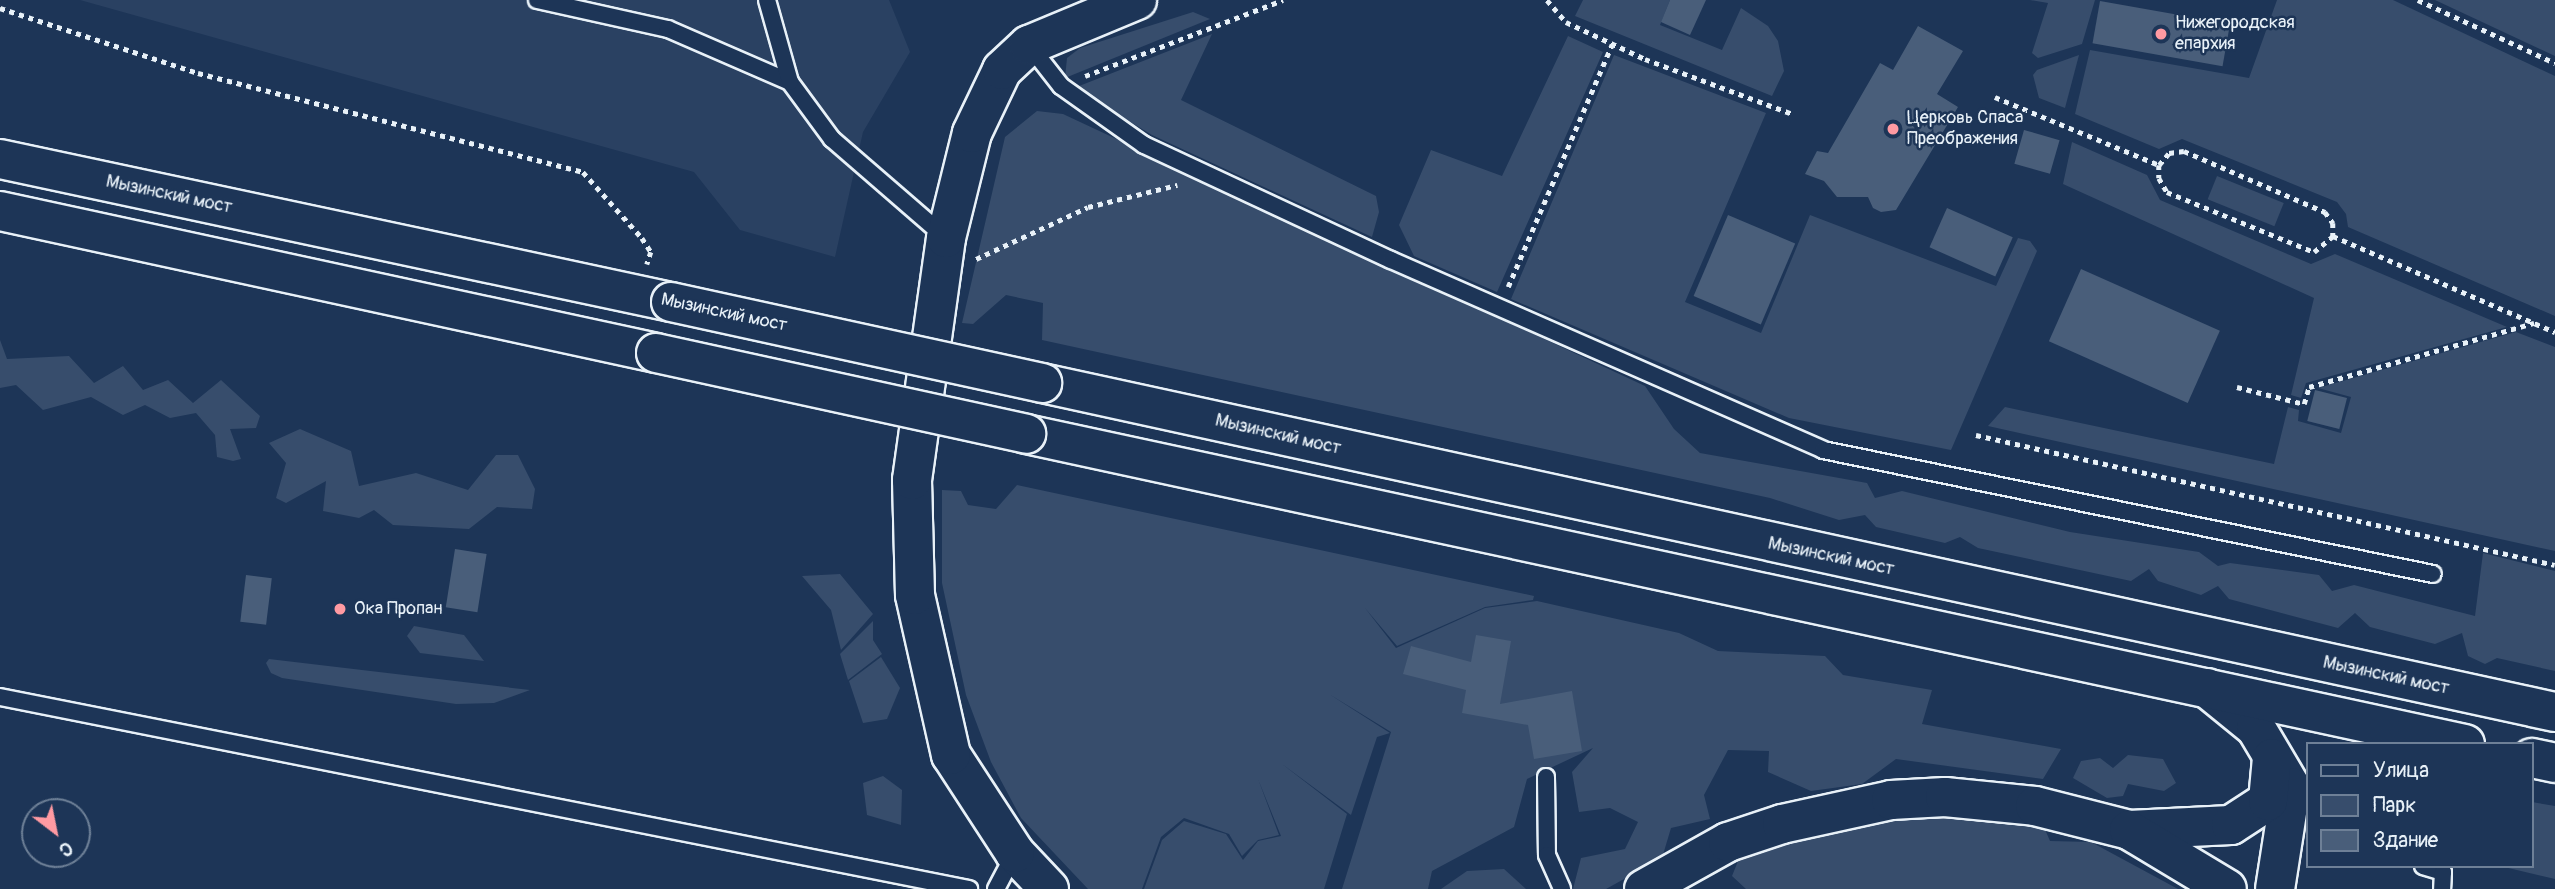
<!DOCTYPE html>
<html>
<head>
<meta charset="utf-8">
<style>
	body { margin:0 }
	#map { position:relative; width:2555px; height:889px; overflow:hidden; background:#1d3557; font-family:Pangolin,sans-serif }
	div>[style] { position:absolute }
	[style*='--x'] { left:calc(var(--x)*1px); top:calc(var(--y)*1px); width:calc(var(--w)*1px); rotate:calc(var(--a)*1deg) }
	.built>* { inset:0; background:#2a4162 }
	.green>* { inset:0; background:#374d6c; transform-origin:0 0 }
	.building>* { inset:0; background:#495e7a; transform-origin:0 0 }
	.path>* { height:4.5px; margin-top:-2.25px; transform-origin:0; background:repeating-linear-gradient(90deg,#e8f1f8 0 5px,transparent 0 10px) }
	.roads { filter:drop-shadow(2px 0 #e8f1f8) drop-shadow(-2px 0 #e8f1f8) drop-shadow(0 2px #e8f1f8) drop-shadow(0 -2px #e8f1f8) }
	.service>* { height:16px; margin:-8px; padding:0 8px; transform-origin:8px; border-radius:8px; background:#1d3557 }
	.tertiary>* { height:38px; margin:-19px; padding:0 19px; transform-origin:19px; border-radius:19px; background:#1d3557 }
	.primary>* { height:38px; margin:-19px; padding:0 19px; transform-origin:19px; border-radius:19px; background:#1d3557 }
	.bridges { filter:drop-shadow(2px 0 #e8f1f8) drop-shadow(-2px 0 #e8f1f8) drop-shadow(0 2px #e8f1f8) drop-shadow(0 -2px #e8f1f8) }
	.primary-bridge>* { height:38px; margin:-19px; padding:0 19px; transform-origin:19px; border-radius:19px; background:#1d3557 }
	.dots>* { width:19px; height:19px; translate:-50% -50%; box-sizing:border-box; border:4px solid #1d3557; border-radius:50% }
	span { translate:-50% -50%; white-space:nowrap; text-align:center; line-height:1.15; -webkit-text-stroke:5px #1d3557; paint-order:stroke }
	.poi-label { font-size:18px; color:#e8f1f8 }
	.left { translate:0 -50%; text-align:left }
	.street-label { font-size:18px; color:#e8f1f8 }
	.legend { position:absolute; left:2306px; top:742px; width:228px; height:126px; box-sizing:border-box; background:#1d3557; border:2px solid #6e8097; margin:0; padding:9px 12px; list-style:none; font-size:21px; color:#e8f1f8 }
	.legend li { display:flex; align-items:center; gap:14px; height:35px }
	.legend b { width:35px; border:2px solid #6e8097 }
	.north { position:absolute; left:21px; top:798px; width:70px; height:70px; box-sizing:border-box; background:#1d3557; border:2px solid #6e8097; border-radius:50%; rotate:148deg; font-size:19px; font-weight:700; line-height:28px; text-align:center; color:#e8f1f8 }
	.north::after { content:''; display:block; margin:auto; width:24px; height:32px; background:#ff9aa2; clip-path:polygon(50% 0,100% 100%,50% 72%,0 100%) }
</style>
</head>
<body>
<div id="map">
	<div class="built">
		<i style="clip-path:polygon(80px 0,889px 0,910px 52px,863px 132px,835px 257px,740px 230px,694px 172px)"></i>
	</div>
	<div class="green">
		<i style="clip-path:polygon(1583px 0,1670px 0,1660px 25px,1722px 50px,1741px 8px,1768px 26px,1778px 41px,1784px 71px,1772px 96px,1575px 16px)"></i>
		<i style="clip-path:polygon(2030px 0,2095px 0,2082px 44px,2038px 58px,2032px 53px,2048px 3px)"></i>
		<i style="clip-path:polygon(2277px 0,2393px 0,2555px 76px,2555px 316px,2348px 227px,2346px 214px,2337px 202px,2182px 139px,2159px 149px,2075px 114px,2090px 50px,2249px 78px)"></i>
		<i style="clip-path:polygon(2435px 0,2555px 0,2555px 56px)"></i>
		<i style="clip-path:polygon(1193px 12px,1210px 19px,1065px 78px,1067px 58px,1080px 48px)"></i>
		<i style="clip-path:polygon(1212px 34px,1181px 100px,1376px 196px,1379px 212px,1372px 237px,1152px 135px,1074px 88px)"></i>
		<i style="clip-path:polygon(1568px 36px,1603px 52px,1497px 292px,1414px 256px,1399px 225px,1431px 150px,1502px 176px)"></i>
		<i style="clip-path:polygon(1614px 55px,1766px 113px,1685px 302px,1761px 333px,1810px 215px,1996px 286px,2018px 238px,2030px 241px,2037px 251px,1951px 450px,1789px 418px,1511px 299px)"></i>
		<i style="clip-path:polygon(2079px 55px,2065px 108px,2039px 98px,2033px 75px,2037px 70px)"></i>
		<i style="clip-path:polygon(1037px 111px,1063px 114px,1645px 386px,1674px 429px,1700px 453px,1867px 483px,1875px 498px,1902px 491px,2070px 532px,2199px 552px,2218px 566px,2230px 563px,2319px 575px,2332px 591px,2354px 585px,2475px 616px,2483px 553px,2555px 571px,2555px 671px,2497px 658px,2485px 664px,2468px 656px,2462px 633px,2435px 644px,2370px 627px,2355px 613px,2338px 628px,2229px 599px,2218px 586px,2201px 595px,2158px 581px,2149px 569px,2131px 581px,1978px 548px,1960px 537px,1945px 543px,1876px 527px,1865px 515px,1839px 520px,1770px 498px,1042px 340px,1043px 303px,1006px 295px,973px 324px,962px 323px,1005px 137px)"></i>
		<i style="clip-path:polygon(2072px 142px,2147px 175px,2160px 200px,2311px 264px,2335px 254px,2507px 327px,2306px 383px,2301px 398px,2291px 395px,2314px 298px,2063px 184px)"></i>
		<i style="left:2217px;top:176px;width:72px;height:25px;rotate:22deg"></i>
		<i style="clip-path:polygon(2516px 332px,2555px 347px,2555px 551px,1988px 426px,2005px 407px,2274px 464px,2288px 407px,2299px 410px,2298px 421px,2341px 433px,2351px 397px,2318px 388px)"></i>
		<i style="clip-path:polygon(0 340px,7px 359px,69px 356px,94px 383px,123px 366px,143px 390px,168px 380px,193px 403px,221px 380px,260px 416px,256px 428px,230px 429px,241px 459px,233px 461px,217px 457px,215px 435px,196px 413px,170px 418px,145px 405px,123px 415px,91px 397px,43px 410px,16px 385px,0 388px)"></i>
		<i style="clip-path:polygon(300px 429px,351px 451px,359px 486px,416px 473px,468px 490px,496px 455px,518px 455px,535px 489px,532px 509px,497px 507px,469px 529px,393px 525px,374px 510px,359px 518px,323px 511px,326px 481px,286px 503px,276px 498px,286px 463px,269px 443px)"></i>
		<i style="clip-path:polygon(1017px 485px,1534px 596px,1533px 600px,1485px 607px,1397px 646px,1365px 608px,1396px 648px,1485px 608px,1537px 601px,1679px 633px,1718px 651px,1825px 656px,1843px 675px,1932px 690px,1922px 724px,2061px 749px,2043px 779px,1896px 759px,1862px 784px,1811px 791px,1768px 772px,1769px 751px,1728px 750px,1704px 795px,1710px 819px,1671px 828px,1662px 858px,1606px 889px,1573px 889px,1581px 858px,1625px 849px,1638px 822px,1610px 808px,1579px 812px,1572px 772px,1593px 748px,1527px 779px,1514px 827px,1432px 871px,1428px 889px,1342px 889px,1391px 732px,1329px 694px,1390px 733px,1377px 737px,1351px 815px,1282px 764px,1347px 814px,1324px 889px,1144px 889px,1162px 840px,1184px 821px,1226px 834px,1243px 860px,1258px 841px,1281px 836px,1258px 779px,1279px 835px,1258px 840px,1242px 856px,1229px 834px,1184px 818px,1161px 837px,1142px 889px,1088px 889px,1021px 818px,991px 762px,966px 695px,942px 583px,942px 490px,961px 491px,968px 505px,996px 509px)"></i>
		<i style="clip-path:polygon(840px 574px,873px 614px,841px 650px,831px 610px,802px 576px)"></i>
		<i style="clip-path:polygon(873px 621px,873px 640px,882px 654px,848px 680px,840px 654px)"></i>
		<i style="clip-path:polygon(414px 626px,464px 635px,484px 661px,420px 653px,407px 636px)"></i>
		<i style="clip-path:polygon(881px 657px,900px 688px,887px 719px,863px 723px,849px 681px)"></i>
		<i style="clip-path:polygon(269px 659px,530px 690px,494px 703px,456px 704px,282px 678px,271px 673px,266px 663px)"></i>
		<i style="clip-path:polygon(2128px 755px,2163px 759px,2176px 783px,2164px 791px,2128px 784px,2123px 796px,2107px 798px,2073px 778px,2081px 761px,2100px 758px,2113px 768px)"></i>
		<i style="clip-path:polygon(883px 776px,902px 790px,901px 825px,867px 815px,863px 783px)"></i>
		<i style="clip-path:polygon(2532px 802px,2555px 806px,2555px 879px,2500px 866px,2532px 866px)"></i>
		<i style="clip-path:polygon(2001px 815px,2041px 820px,2050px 841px,2091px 842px,2178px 889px,1746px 889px,1732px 876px,1742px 851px,1896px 816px)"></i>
		<i style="clip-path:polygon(1504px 869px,1526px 889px,1441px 889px,1467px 871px)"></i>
	</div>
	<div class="building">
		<i style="clip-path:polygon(1670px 0,1706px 0,1690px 35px,1661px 22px)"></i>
		<i style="left:2100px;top:1px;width:132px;height:43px;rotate:10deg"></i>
		<i style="clip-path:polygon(1918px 26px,1963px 51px,1937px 94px,1958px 107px,1896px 210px,1881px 212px,1873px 208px,1868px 197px,1837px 197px,1824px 181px,1805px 174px,1817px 151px,1828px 153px,1880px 63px,1893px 70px)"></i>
		<i style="left:2024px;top:130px;width:37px;height:35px;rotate:16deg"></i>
		<i style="left:1947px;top:208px;width:72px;height:43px;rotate:24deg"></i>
		<i style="left:1728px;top:215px;width:73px;height:88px;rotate:23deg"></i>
		<i style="left:2081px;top:269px;width:152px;height:79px;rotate:24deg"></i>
		<i style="left:2315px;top:390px;width:33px;height:32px;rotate:14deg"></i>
		<i style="left:455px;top:549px;width:32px;height:59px;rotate:9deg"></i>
		<i style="left:246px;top:575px;width:26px;height:47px;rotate:7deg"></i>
		<i style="clip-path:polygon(1476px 635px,1511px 641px,1500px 704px,1572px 691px,1582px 751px,1534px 759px,1528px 725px,1462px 713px,1466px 690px,1403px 674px,1411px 646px,1471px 662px)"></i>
	</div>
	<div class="path">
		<i style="--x:1547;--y:0;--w:29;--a:49"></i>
		<i style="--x:1566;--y:22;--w:87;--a:25.1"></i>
		<i style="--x:1645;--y:59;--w:158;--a:20.4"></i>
		<i style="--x:2418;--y:0;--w:151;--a:24.7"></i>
		<i style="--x:0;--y:8;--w:208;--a:18.2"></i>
		<i style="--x:198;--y:73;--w:398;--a:14.4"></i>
		<i style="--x:583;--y:172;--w:89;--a:48.2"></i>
		<i style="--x:642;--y:238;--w:17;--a:57"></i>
		<i style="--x:651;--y:252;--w:13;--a:108"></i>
		<i style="--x:1085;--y:76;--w:212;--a:-21"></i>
		<i style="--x:1995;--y:97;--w:178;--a:22.5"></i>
		<i style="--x:2159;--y:165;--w:13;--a:90"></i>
		<i style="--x:2159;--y:178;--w:16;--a:60"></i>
		<i style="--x:2167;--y:192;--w:159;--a:22.2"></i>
		<i style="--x:2314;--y:252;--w:25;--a:-40"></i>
		<i style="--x:2333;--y:236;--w:242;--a:23.4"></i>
		<i style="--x:2159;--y:165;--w:16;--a:-50"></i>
		<i style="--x:2169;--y:153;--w:15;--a:-8"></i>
		<i style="--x:2184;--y:151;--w:154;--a:23.4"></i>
		<i style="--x:2325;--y:212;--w:14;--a:54"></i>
		<i style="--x:2333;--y:223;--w:13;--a:90"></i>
		<i style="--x:976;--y:259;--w:123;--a:-24.9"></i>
		<i style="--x:1088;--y:207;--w:92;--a:-13.9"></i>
		<i style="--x:1508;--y:287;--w:264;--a:-66.8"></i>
		<i style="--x:2237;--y:387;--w:69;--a:14.2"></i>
		<i style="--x:2304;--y:404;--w:18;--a:-74"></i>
		<i style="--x:2309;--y:387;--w:234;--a:-15.9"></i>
		<i style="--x:1976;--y:435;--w:593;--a:12.65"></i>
	</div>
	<div class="roads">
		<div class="service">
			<i style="--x:537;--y:0;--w:134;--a:12.5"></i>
			<i style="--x:668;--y:29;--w:133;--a:23.5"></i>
			<i style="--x:790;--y:82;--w:71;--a:53.6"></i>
			<i style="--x:832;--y:139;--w:148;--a:40.9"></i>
			<i style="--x:767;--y:0;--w:85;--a:74.3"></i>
			<i style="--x:1029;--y:45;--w:52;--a:52"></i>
			<i style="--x:1061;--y:86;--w:102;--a:35.4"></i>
			<i style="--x:1144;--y:145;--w:272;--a:25"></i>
			<i style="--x:1391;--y:260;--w:472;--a:23.7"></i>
			<i style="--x:1823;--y:450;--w:622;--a:11.49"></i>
			<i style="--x:0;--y:697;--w:988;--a:11.21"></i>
			<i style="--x:1546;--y:777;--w:78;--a:89.3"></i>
			<i style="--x:1547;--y:855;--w:37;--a:66"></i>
			<i style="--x:2423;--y:866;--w:21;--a:17"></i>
			<i style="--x:2443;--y:872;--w:17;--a:93"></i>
			<i style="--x:996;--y:889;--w:41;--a:-62.2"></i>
		</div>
		<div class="tertiary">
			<i style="--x:2207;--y:688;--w:63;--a:39.2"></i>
			<i style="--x:2256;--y:728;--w:69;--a:59.3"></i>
			<i style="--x:2291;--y:787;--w:103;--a:98.9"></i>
			<i style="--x:2129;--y:830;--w:102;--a:-2.8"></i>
			<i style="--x:2231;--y:825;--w:44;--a:-33"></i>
			<i style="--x:2268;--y:801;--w:43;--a:-84.7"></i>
			<i style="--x:1049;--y:889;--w:50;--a:-133.4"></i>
			<i style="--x:1015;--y:853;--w:117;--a:-123.1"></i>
			<i style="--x:951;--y:755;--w:164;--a:-102.7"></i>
			<i style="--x:915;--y:595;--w:115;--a:-91.5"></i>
			<i style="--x:912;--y:480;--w:244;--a:-82"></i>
			<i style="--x:946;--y:238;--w:108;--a:-76.1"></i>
			<i style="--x:972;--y:133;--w:70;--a:-64.5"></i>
			<i style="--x:1002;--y:70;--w:37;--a:-43"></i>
			<i style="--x:1029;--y:45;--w:117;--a:-22.6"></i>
			<i style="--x:1644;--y:889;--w:96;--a:-29.2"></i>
			<i style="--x:1728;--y:842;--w:57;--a:-18.4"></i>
			<i style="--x:1782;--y:824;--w:112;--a:-12.4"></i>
			<i style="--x:1891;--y:800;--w:54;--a:-3.2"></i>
			<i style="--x:1945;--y:797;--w:90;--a:5.7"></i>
			<i style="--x:2035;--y:806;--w:97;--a:14.3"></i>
			<i style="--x:2129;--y:830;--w:114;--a:31"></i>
		</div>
		<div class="primary">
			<i style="--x:0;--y:159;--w:686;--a:12.03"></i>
			<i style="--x:0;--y:211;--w:671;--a:12.21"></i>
			<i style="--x:1042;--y:383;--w:1548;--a:12.27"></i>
			<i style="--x:1026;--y:434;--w:1472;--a:12.16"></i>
			<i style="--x:2532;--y:758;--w:24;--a:12"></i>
		</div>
	</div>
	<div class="bridges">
		<div class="primary-bridge">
			<i style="--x:671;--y:302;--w:380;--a:12.3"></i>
			<i style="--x:656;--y:353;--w:379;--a:12.3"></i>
		</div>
	</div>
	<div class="dots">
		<i style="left:2161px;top:34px;background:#ff9aa2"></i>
		<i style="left:1893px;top:129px;background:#ff9aa2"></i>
		<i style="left:340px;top:609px;background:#ff9aa2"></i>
	</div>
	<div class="poi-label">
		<span class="left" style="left:2175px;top:34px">Нижегородская<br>епархия</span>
		<span class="left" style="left:1907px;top:129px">Церковь Спаса<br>Преображения</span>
		<span class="left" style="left:354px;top:609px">Ока Пропан</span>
	</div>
	<div class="street-label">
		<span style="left:169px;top:195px;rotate:12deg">Мызинский мост</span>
		<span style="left:724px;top:313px;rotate:12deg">Мызинский мост</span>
		<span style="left:1278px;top:435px;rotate:13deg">Мызинский мост</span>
		<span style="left:1831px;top:557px;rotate:12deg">Мызинский мост</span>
		<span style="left:2386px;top:676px;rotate:12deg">Мызинский мост</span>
	</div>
	<ul class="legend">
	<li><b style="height:9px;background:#1d3557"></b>Улица</li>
	<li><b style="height:19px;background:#374d6c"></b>Парк</li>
	<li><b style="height:19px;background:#495e7a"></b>Здание</li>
	</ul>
	<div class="north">С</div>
</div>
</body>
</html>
